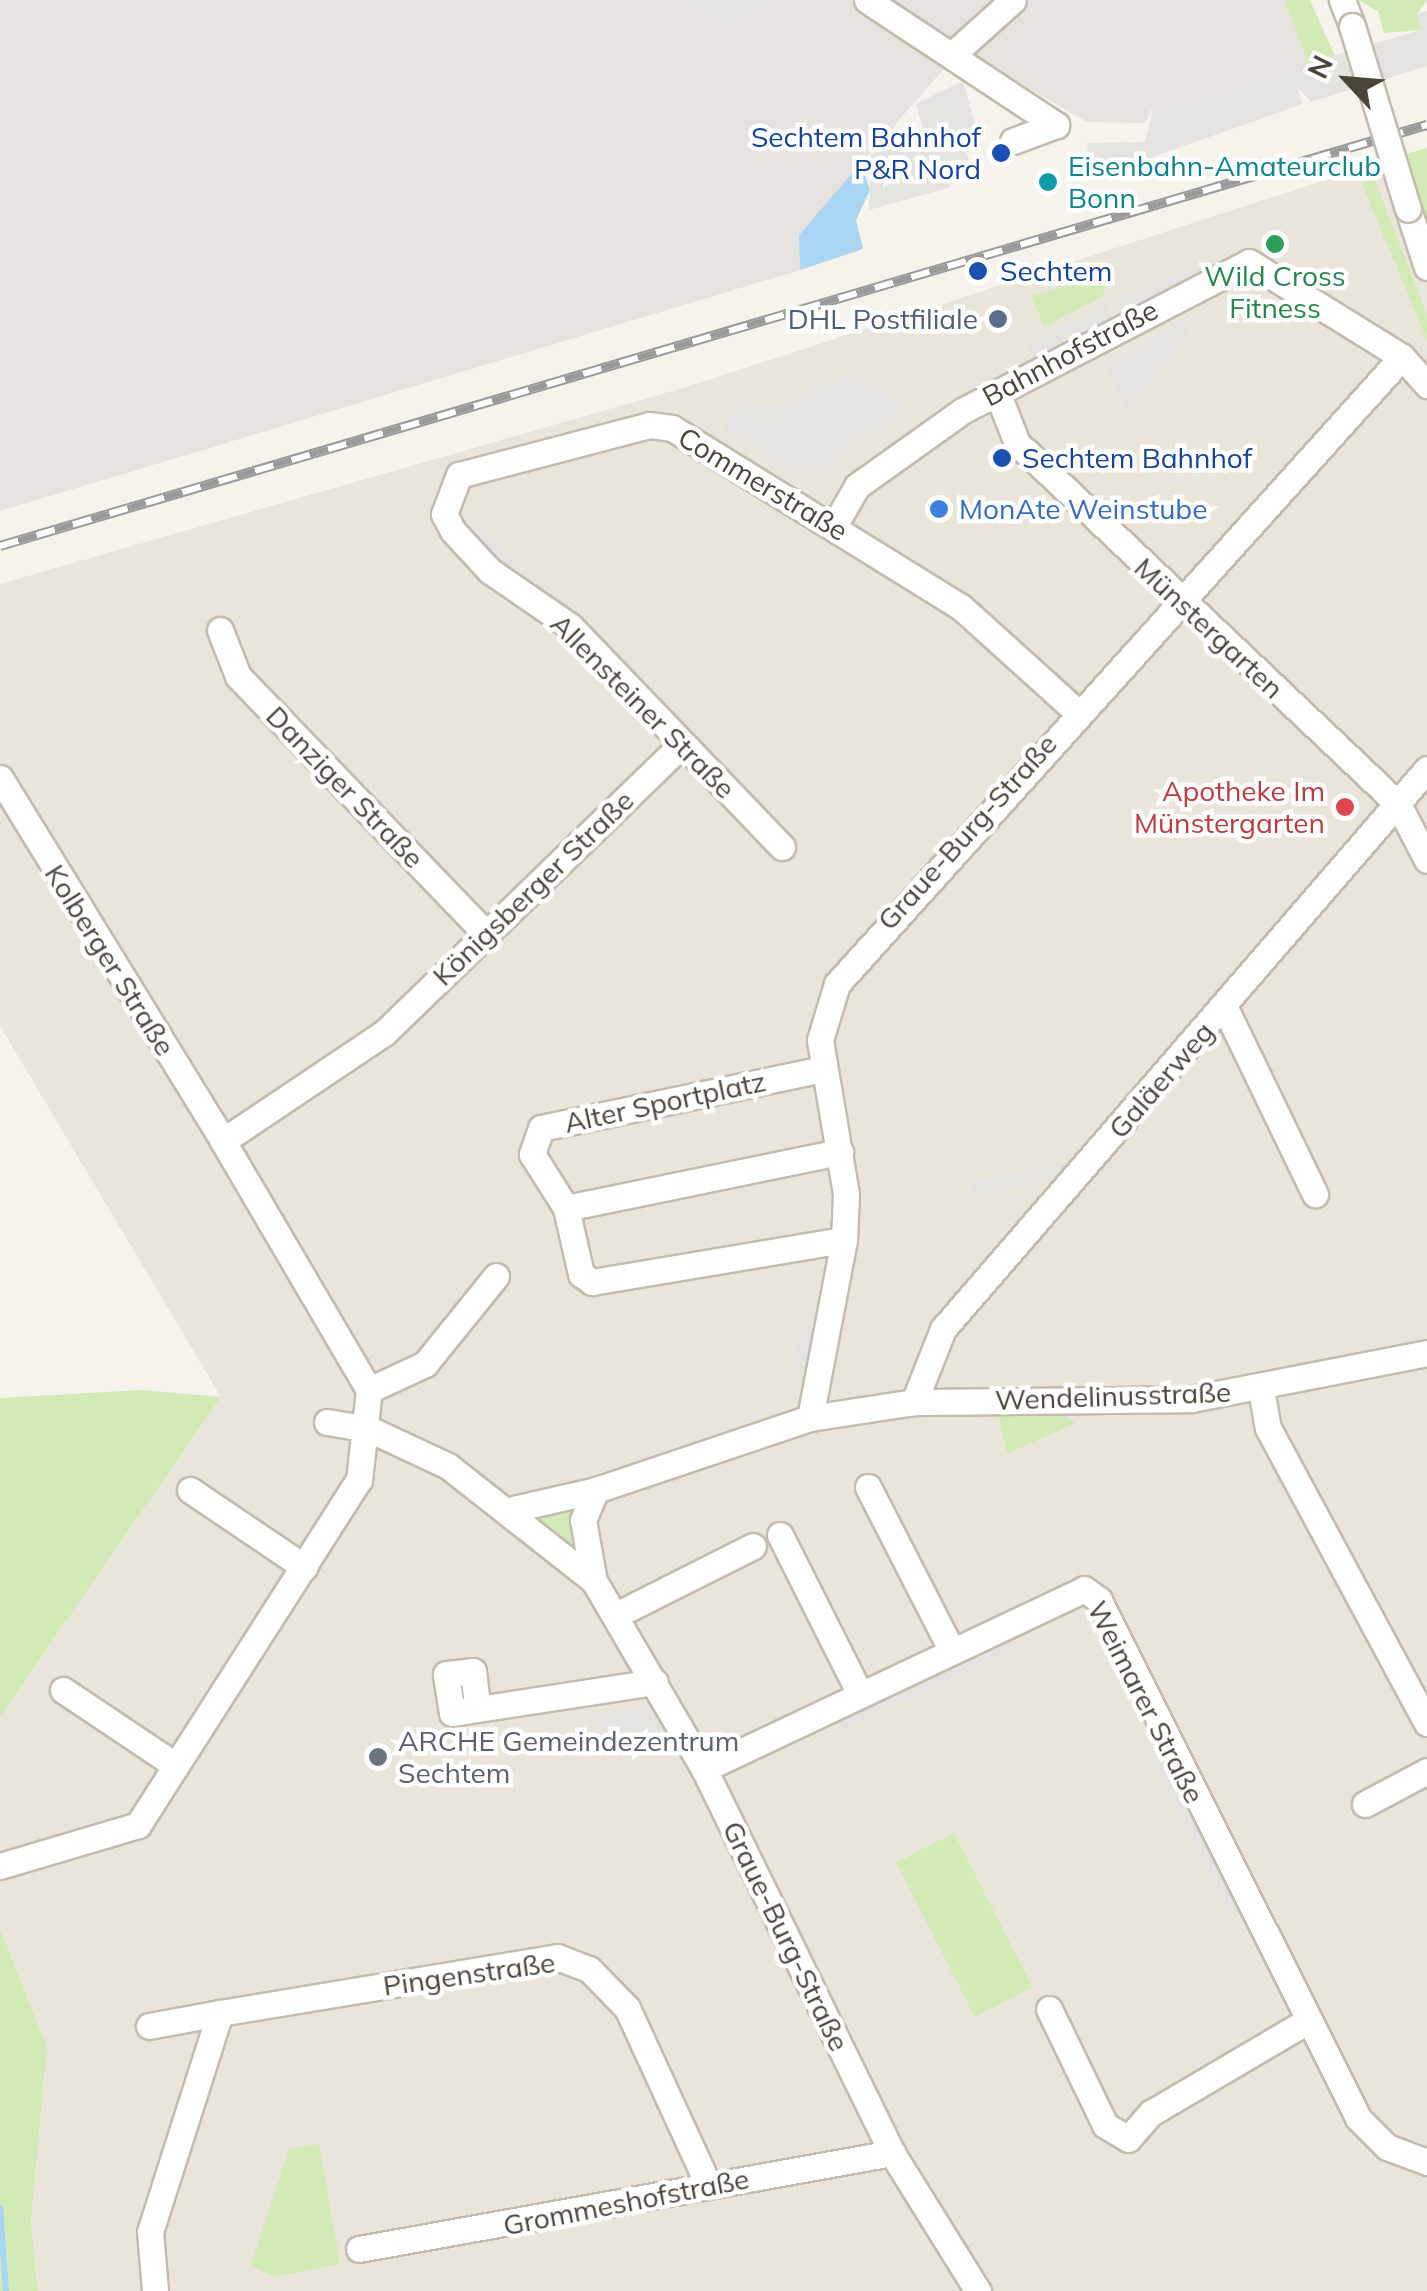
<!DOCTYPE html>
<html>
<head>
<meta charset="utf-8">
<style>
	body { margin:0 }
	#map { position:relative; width:1427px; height:2291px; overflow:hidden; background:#f6f3ec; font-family:Mulish,sans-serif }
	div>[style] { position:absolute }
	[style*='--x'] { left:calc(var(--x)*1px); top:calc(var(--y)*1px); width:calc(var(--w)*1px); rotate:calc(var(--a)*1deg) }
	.residential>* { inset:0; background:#eae5da }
	.industrial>* { inset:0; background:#e6e2dd }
	.green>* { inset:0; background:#d2eab5; transform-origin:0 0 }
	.parking>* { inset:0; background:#e5e3e0; transform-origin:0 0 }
	.water>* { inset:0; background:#a9d4f2 }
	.stream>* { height:6px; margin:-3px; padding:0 3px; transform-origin:3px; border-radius:3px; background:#a9d4f2 }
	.roads { filter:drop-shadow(2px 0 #c2bbae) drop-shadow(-2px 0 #c2bbae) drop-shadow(0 2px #c2bbae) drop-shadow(0 -2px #c2bbae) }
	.minor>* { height:25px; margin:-12.5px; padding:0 12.5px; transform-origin:12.5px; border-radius:12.5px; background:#fff }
	.rail>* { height:10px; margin-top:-5px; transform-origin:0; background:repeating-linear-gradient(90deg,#fff 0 19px,#9a9a9a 0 38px); box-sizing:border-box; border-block:2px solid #9a9a9a }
	.bridges { filter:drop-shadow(2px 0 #c2bbae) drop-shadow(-2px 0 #c2bbae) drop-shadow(0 2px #c2bbae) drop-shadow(0 -2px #c2bbae) }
	.minor-bridge>* { height:25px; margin:-12.5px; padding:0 12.5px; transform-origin:12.5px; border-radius:12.5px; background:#fff }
	.dots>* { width:28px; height:28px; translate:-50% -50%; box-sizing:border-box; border:5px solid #fff; border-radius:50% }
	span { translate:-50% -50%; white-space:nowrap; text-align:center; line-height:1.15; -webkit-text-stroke:9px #fff; paint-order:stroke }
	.transit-label { font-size:28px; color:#164399 }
	.right { translate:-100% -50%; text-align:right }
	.left { translate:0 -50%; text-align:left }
	.culture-label { font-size:28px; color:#0d838f }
	.leisure-label { font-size:28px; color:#27864d }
	.service-label { font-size:28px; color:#4e5e75 }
	.street-label { font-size:28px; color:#4b4439 }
	.shop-label { font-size:28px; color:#366cbe }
	.health-label { font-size:28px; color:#be3a42 }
	.worship-label { font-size:28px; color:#5b616d }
	.north { position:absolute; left:1297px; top:30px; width:100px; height:100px; -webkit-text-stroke:8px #fff; paint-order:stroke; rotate:296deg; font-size:28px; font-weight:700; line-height:40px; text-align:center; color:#4b4439 }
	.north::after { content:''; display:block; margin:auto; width:35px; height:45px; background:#4b4439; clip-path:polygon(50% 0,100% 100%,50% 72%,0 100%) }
</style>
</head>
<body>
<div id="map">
	<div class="residential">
		<i style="clip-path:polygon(1406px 154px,1427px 207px,1427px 2291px,38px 2291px,31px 2222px,47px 2047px,0 1928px,0 1717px,221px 1397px,0 1026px,0 584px,686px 387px)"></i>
	</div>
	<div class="industrial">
		<i style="clip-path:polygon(0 0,1284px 0,1309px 65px,1152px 109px,1145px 123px,1087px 122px,961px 49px,799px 235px,800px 270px,0 511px)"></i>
	</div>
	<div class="green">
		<i style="clip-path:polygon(1284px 0,1310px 0,1335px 56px,1309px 65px)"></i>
		<i style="clip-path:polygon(1358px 0,1427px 0,1417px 14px,1421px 30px,1384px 33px,1378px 11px)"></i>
		<i style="clip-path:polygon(1427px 148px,1427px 221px,1406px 154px)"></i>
		<i style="clip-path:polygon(1369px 165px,1427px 315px,1427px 340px,1363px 187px,1358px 170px)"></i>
		<i style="clip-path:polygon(1112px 271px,1102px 297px,1044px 327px,1032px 296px)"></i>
		<i style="clip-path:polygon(141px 1390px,221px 1397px,0 1717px,0 1398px)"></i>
		<i style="clip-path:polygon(1063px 1413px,1075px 1423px,1007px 1454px,998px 1414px)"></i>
		<i style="clip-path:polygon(575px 1507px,575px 1550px,537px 1521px)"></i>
		<i style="left:954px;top:1833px;width:173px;height:65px;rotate:63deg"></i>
		<i style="clip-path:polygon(0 1928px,47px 2047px,31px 2222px,38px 2291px,0 2291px)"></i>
		<i style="clip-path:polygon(319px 2144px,340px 2264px,274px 2277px,251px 2265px,289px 2149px)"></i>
	</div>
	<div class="parking">
		<i style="clip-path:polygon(672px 0,773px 0,737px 35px)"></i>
		<i style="clip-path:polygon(1427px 11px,1427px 66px,1310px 102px,1298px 87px,1302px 104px,1091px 179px,1087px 143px,1145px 142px,1153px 109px,1420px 30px,1417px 14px)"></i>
		<i style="clip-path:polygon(963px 81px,977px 131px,962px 136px,969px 161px,950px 167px,951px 187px,869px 210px,871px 154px,921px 138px,926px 153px,943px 148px,928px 146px,916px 104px)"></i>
		<i style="clip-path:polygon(1201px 265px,1204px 271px,1124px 312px,1116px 298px)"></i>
		<i style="left:1105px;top:303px;width:17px;height:89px;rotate:62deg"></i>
		<i style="clip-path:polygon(1183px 319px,1188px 335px,1128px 413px,1105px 365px)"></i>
		<i style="clip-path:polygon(847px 368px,905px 405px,881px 437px,871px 431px,849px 446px,827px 476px,812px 466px,802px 480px,722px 428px,743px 399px,761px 407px,799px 399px,814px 383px,837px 383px)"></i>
		<i style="left:481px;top:525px;width:49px;height:15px;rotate:45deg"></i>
		<i style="clip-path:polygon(534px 581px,579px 612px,788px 828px,783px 833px,522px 582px)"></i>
		<i style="left:648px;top:756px;width:7px;height:209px;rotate:45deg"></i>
		<i style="left:1110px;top:1154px;width:15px;height:143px;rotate:79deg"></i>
		<i style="left:801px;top:1325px;width:19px;height:47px;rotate:12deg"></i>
		<i style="left:1002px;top:1637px;width:17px;height:186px;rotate:65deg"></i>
		<i style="clip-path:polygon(652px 1706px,669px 1736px,617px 1758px,593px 1715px)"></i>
		<i style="clip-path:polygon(1158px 1741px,1246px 1918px,1228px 1912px,1151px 1759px)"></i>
	</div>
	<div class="water">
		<i style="clip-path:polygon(861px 163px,870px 190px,856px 220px,863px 249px,800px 270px,799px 235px)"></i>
	</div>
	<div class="stream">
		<i style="--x:0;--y:2208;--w:83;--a:85.9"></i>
	</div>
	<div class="roads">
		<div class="minor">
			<i style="--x:867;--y:0;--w:227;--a:33.5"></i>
			<i style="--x:1342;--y:0;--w:28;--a:69"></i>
			<i style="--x:954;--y:53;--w:79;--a:-41.9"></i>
			<i style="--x:1013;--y:141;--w:46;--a:-20.4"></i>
			<i style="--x:1408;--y:209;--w:61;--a:71.9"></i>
			<i style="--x:997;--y:392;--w:55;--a:68.6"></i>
			<i style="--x:1017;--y:443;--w:525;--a:43.46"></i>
			<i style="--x:1398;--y:804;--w:63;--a:62.6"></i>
			<i style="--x:834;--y:526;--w:46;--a:-60.1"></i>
			<i style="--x:857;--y:486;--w:129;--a:-35.5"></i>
			<i style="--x:962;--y:411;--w:323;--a:-27.4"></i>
			<i style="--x:1249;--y:262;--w:180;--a:31.8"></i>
			<i style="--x:1402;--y:357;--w:38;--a:48"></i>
			<i style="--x:220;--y:630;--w:49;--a:68.6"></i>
			<i style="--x:238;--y:676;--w:358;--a:46.1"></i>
			<i style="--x:0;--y:778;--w:426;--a:58.4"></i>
			<i style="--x:223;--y:1141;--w:194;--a:-33.9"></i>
			<i style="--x:384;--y:1033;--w:415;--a:-44.1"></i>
			<i style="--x:782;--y:847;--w:306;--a:-133.8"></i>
			<i style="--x:570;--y:626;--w:97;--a:-145.5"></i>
			<i style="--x:490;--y:571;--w:54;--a:-132.8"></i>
			<i style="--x:453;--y:531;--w:19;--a:-118"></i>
			<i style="--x:444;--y:514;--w:42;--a:-69"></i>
			<i style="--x:459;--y:475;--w:196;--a:-14.7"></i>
			<i style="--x:649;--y:425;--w:23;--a:7"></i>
			<i style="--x:672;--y:428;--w:340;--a:31.8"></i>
			<i style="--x:961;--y:607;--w:155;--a:42.1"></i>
			<i style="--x:1225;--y:1008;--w:207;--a:64.2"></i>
			<i style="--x:823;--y:1069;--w:288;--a:168.2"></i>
			<i style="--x:541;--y:1128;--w:28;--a:109"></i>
			<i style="--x:532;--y:1154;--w:64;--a:57.8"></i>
			<i style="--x:566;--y:1208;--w:68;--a:77.2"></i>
			<i style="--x:581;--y:1274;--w:14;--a:36"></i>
			<i style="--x:592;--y:1282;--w:255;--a:-9.5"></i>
			<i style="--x:566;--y:1208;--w:280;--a:-11.6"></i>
			<i style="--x:1261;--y:1389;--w:40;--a:80"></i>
			<i style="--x:1268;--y:1428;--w:335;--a:61.7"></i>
			<i style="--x:369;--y:1390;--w:62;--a:-24.9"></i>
			<i style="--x:425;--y:1364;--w:113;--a:-51.1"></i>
			<i style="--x:914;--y:1402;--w:79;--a:-68.3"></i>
			<i style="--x:943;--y:1329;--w:740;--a:-49.16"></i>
			<i style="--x:810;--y:1418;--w:181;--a:-79.2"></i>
			<i style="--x:844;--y:1240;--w:46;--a:-87.5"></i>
			<i style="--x:846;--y:1194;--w:156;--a:-99.6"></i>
			<i style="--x:820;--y:1040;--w:59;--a:-73.1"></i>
			<i style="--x:837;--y:984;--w:844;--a:-47.98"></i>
			<i style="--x:327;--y:1422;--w:43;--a:9.5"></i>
			<i style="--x:369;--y:1429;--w:87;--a:25.1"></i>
			<i style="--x:448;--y:1466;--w:186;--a:38.2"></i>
			<i style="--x:594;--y:1581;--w:218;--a:59.7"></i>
			<i style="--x:704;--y:1769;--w:428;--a:63.9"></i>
			<i style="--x:892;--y:2153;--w:163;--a:58.1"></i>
			<i style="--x:868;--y:1487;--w:182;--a:62.9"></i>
			<i style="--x:190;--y:1490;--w:138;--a:34"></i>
			<i style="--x:509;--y:1510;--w:89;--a:-12.9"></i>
			<i style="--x:780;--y:1535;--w:178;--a:63.3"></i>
			<i style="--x:593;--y:1576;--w:57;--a:-100.1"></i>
			<i style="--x:583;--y:1520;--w:33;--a:-67"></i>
			<i style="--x:596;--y:1490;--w:226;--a:-18.6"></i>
			<i style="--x:810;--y:1418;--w:105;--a:-8.7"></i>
			<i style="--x:914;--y:1402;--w:277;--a:-0.6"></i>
			<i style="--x:1191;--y:1399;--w:240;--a:-11"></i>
			<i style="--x:618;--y:1614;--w:151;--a:-26.7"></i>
			<i style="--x:63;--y:1690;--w:135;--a:33.8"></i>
			<i style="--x:478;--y:1709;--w:26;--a:171"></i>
			<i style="--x:452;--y:1713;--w:39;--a:-99"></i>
			<i style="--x:446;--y:1674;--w:27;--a:-6"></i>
			<i style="--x:473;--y:1671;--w:38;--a:83"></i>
			<i style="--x:478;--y:1709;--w:179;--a:-8.7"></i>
			<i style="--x:704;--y:1769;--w:420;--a:-25.3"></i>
			<i style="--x:1084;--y:1589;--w:19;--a:36"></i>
			<i style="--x:1099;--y:1600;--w:579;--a:63.43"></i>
			<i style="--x:1358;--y:2118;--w:41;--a:45"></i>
			<i style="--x:1387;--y:2147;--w:43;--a:20.6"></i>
			<i style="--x:1365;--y:1804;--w:70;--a:-28"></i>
			<i style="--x:0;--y:1866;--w:144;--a:-16.5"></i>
			<i style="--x:138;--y:1825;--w:410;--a:-57.4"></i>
			<i style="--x:359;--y:1480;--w:91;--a:-83.7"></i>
			<i style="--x:369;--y:1390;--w:289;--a:-120.4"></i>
			<i style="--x:1049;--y:2009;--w:129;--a:64.2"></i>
			<i style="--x:1105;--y:2125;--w:27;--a:31"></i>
			<i style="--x:1128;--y:2139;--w:35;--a:-49"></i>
			<i style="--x:1151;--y:2113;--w:183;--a:-30.5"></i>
			<i style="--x:149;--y:2026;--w:72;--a:-10.4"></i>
			<i style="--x:359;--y:2249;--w:542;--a:-10.21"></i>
			<i style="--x:155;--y:2291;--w:59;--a:-94.8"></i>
			<i style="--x:150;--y:2232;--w:230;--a:-72.3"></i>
			<i style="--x:220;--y:2013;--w:342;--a:-9.4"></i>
			<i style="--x:557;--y:1957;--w:34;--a:21"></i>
			<i style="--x:589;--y:1969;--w:54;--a:45.7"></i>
			<i style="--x:627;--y:2008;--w:194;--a:65.3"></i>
		</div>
	</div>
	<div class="rail">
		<i style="--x:0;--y:546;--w:1488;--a:-16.44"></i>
	</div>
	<div class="bridges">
		<div class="minor-bridge">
			<i style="--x:1352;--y:26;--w:191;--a:73"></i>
		</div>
	</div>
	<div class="dots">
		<i style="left:1001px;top:153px;background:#1a4fb4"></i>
		<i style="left:1048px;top:182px;background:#0f9aa8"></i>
		<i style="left:1275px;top:244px;background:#2e9e5b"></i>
		<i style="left:978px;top:271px;background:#1a4fb4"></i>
		<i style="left:998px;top:319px;background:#5c6f8a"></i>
		<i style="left:1002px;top:458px;background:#1a4fb4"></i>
		<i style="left:939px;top:509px;background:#3f7fe0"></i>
		<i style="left:1345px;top:807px;background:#e0444e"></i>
		<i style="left:378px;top:1757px;background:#6b7280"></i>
	</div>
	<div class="transit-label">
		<span class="right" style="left:981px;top:153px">Sechtem Bahnhof<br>P&amp;R Nord</span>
		<span class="left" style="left:1000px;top:271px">Sechtem</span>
		<span class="left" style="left:1022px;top:458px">Sechtem Bahnhof</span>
	</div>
	<div class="culture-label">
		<span class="left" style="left:1068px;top:182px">Eisenbahn-Amateurclub<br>Bonn</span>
	</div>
	<div class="leisure-label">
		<span style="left:1275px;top:292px">Wild Cross<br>Fitness</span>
	</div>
	<div class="service-label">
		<span class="right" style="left:978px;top:319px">DHL Postfiliale</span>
	</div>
	<div class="street-label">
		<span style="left:1070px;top:353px;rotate:-28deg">Bahnhofstraße</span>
		<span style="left:763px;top:484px;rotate:31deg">Commerstraße</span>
		<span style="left:1209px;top:628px;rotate:43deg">Münstergarten</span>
		<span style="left:643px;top:706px;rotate:45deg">Allensteiner Straße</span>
		<span style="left:345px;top:787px;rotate:46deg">Danziger Straße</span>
		<span style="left:967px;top:832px;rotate:-48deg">Graue-Burg-Straße</span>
		<span style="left:533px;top:888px;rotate:-44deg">Königsberger Straße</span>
		<span style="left:110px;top:960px;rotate:58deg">Kolberger Straße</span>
		<span style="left:1161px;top:1080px;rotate:-49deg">Galäerweg</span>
		<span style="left:665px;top:1102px;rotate:-12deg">Alter Sportplatz</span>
		<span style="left:1113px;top:1396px;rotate:-2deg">Wendelinusstraße</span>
		<span style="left:1146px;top:1702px;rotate:63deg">Weimarer Straße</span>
		<span style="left:786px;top:1936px;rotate:64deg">Graue-Burg-Straße</span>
		<span style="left:469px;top:1974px;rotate:-8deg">Pingenstraße</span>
		<span style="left:626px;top:2202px;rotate:-11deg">Grommeshofstraße</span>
	</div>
	<div class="shop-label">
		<span class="left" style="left:959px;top:509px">MonAte Weinstube</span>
	</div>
	<div class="health-label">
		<span class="right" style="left:1325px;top:807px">Apotheke Im<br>Münstergarten</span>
	</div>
	<div class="worship-label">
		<span class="left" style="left:398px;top:1757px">ARCHE Gemeindezentrum<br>Sechtem</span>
	</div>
	<div class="north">N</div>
</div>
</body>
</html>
